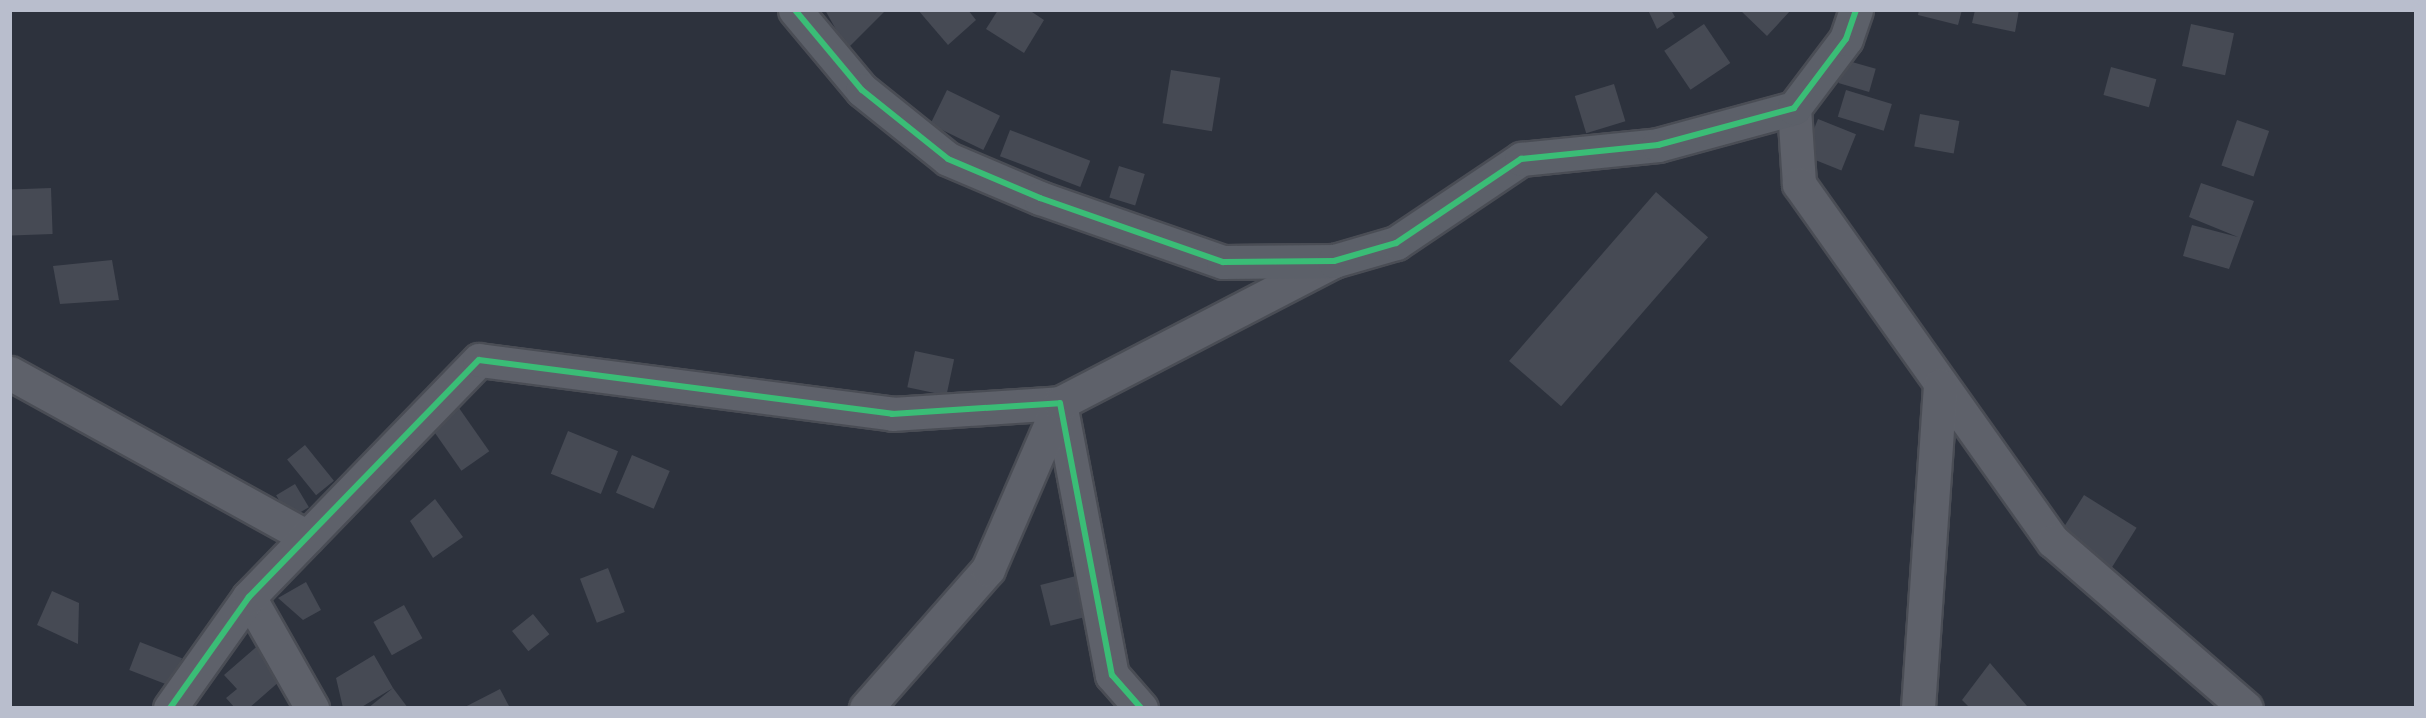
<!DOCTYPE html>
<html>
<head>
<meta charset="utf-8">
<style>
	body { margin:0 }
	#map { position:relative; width:2426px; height:718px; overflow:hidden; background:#2d323d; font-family:Inter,sans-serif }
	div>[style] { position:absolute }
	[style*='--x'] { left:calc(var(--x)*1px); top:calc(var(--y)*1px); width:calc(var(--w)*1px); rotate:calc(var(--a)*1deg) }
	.building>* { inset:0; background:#464a54; transform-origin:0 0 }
	.roads { filter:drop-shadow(2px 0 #4a4d55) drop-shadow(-2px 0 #4a4d55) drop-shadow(0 2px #4a4d55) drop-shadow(0 -2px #4a4d55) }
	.street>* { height:33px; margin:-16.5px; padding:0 16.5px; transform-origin:16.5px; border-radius:16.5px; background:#5e616a }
	.secondary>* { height:33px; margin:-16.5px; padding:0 16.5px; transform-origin:16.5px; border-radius:16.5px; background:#5c6069 }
	.cycleway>* { height:6px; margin:-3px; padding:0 3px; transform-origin:3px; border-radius:3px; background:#3abd76 }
	span { translate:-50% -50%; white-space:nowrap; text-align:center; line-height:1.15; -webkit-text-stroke:4.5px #202738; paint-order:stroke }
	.frame { position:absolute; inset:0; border:12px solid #b9becd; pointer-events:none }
</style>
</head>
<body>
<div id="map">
	<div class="building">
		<i style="clip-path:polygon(825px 10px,886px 10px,847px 49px)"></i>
		<i style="clip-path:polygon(918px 10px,968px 10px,976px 20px,948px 45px)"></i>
		<i style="clip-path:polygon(998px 10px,1029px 10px,1044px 20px,1024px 53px,986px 29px)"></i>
		<i style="clip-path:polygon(1648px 10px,1671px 10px,1675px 17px,1657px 29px)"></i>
		<i style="clip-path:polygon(1740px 10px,1791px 10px,1767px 36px)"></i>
		<i style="clip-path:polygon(1919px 10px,1962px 10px,1958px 25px,1918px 15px)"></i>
		<i style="clip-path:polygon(1975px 10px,2019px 10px,2015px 32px,1972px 23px)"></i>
		<i style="left:1704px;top:24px;width:47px;height:48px;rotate:56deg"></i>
		<i style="left:2191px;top:24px;width:44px;height:43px;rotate:12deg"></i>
		<i style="left:1845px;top:60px;width:32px;height:24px;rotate:16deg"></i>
		<i style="left:2111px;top:67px;width:47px;height:29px;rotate:15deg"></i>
		<i style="left:1171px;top:70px;width:50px;height:54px;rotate:9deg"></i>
		<i style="left:1614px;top:84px;width:39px;height:41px;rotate:73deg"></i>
		<i style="left:947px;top:90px;width:59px;height:38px;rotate:26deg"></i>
		<i style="left:1846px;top:90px;width:48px;height:28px;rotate:17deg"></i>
		<i style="left:1920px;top:114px;width:40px;height:33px;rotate:10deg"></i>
		<i style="left:1818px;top:119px;width:41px;height:39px;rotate:22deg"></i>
		<i style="left:2237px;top:120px;width:34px;height:48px;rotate:19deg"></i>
		<i style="left:1010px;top:130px;width:86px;height:28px;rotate:21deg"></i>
		<i style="left:1119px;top:166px;width:27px;height:33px;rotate:17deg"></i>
		<i style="clip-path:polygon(2201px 183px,2254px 201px,2229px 269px,2183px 256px,2192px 225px,2238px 237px,2189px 217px)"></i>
		<i style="left:51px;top:188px;width:46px;height:41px;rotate:88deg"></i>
		<i style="left:1656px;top:192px;width:69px;height:224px;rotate:41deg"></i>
		<i style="clip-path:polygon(112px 260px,119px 300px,60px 304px,53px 266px)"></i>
		<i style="left:915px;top:351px;width:40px;height:37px;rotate:12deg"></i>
		<i style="left:452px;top:398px;width:65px;height:34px;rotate:55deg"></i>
		<i style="left:568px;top:431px;width:54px;height:46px;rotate:22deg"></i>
		<i style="left:305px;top:445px;width:46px;height:23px;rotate:51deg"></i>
		<i style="left:632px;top:455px;width:41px;height:41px;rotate:23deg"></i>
		<i style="left:295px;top:484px;width:27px;height:22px;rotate:59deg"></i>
		<i style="left:2084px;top:495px;width:62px;height:47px;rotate:32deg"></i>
		<i style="clip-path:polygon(435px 499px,463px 537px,433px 558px,410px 521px)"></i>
		<i style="left:608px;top:568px;width:47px;height:30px;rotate:69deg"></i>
		<i style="left:1084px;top:574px;width:42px;height:45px;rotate:76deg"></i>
		<i style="clip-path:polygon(306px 582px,321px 610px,303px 620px,278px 598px)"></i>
		<i style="clip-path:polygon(52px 591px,79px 603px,78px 644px,37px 625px)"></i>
		<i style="left:404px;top:605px;width:38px;height:35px;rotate:61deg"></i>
		<i style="left:533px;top:614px;width:26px;height:27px;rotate:51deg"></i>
		<i style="left:140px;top:642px;width:45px;height:30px;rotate:21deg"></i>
		<i style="clip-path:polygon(262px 642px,289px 673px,249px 708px,235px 708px,226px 698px,237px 689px,224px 675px)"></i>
		<i style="clip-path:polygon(374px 655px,393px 688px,408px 708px,368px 708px,393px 688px,360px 708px,343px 708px,336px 678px)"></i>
		<i style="clip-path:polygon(1990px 663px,2027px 706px,2026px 708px,1970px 708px,1962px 700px)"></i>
		<i style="clip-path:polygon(500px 689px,510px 708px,463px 708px)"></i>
	</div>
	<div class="roads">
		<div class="street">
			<i style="--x:1794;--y:108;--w:76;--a:86.2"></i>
			<i style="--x:1799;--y:184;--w:438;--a:54.6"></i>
			<i style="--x:2053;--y:541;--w:255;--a:40.9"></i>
			<i style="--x:10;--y:373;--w:339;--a:28.9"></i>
			<i style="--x:249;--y:597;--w:128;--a:60.4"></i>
			<i style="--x:170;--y:708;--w:136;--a:-54.6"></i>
			<i style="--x:249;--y:597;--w:330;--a:-45.9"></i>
			<i style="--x:479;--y:360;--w:417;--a:7.4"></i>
			<i style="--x:892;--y:414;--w:168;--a:-3.7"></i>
			<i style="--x:1060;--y:403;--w:277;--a:79.2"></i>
			<i style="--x:1112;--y:675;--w:44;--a:48.7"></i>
			<i style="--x:866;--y:708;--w:185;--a:-48.7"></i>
			<i style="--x:988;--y:569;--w:181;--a:-66.6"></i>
			<i style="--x:1060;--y:403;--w:309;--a:-27.4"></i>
			<i style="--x:1918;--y:708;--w:323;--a:-86.1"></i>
		</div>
		<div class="secondary">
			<i style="--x:795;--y:10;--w:104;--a:50.1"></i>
			<i style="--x:862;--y:90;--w:110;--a:38.7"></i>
			<i style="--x:948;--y:159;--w:100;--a:23"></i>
			<i style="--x:1040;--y:198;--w:194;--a:19.3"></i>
			<i style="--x:1223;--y:262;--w:111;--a:-0.5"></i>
			<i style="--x:1334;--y:261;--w:65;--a:-16.2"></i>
			<i style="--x:1396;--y:243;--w:151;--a:-33.9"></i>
			<i style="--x:1521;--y:159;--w:138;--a:-5.8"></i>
			<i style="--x:1658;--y:145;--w:141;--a:-15.2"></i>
			<i style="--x:1794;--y:108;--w:86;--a:-53"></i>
			<i style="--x:1846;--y:39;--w:31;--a:-71"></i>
		</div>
	</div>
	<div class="cycleway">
		<i style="--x:795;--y:10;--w:104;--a:50.1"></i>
		<i style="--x:862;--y:90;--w:110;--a:38.7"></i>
		<i style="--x:948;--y:159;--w:100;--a:23"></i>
		<i style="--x:1040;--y:198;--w:194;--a:19.3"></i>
		<i style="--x:1223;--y:262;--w:111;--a:-0.5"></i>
		<i style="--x:1334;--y:261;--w:65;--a:-16.2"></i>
		<i style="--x:1396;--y:243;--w:151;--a:-33.9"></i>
		<i style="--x:1521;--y:159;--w:138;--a:-5.8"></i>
		<i style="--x:1658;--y:145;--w:141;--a:-15.2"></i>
		<i style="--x:1794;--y:108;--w:86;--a:-53"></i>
		<i style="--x:1846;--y:39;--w:31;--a:-71"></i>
		<i style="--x:170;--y:708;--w:136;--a:-54.6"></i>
		<i style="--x:249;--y:597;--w:330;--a:-45.9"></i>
		<i style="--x:479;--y:360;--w:417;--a:7.4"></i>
		<i style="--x:892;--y:414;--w:168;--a:-3.7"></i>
		<i style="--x:1060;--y:403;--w:277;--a:79.2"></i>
		<i style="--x:1112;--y:675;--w:44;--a:48.7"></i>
	</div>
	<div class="frame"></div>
</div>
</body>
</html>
